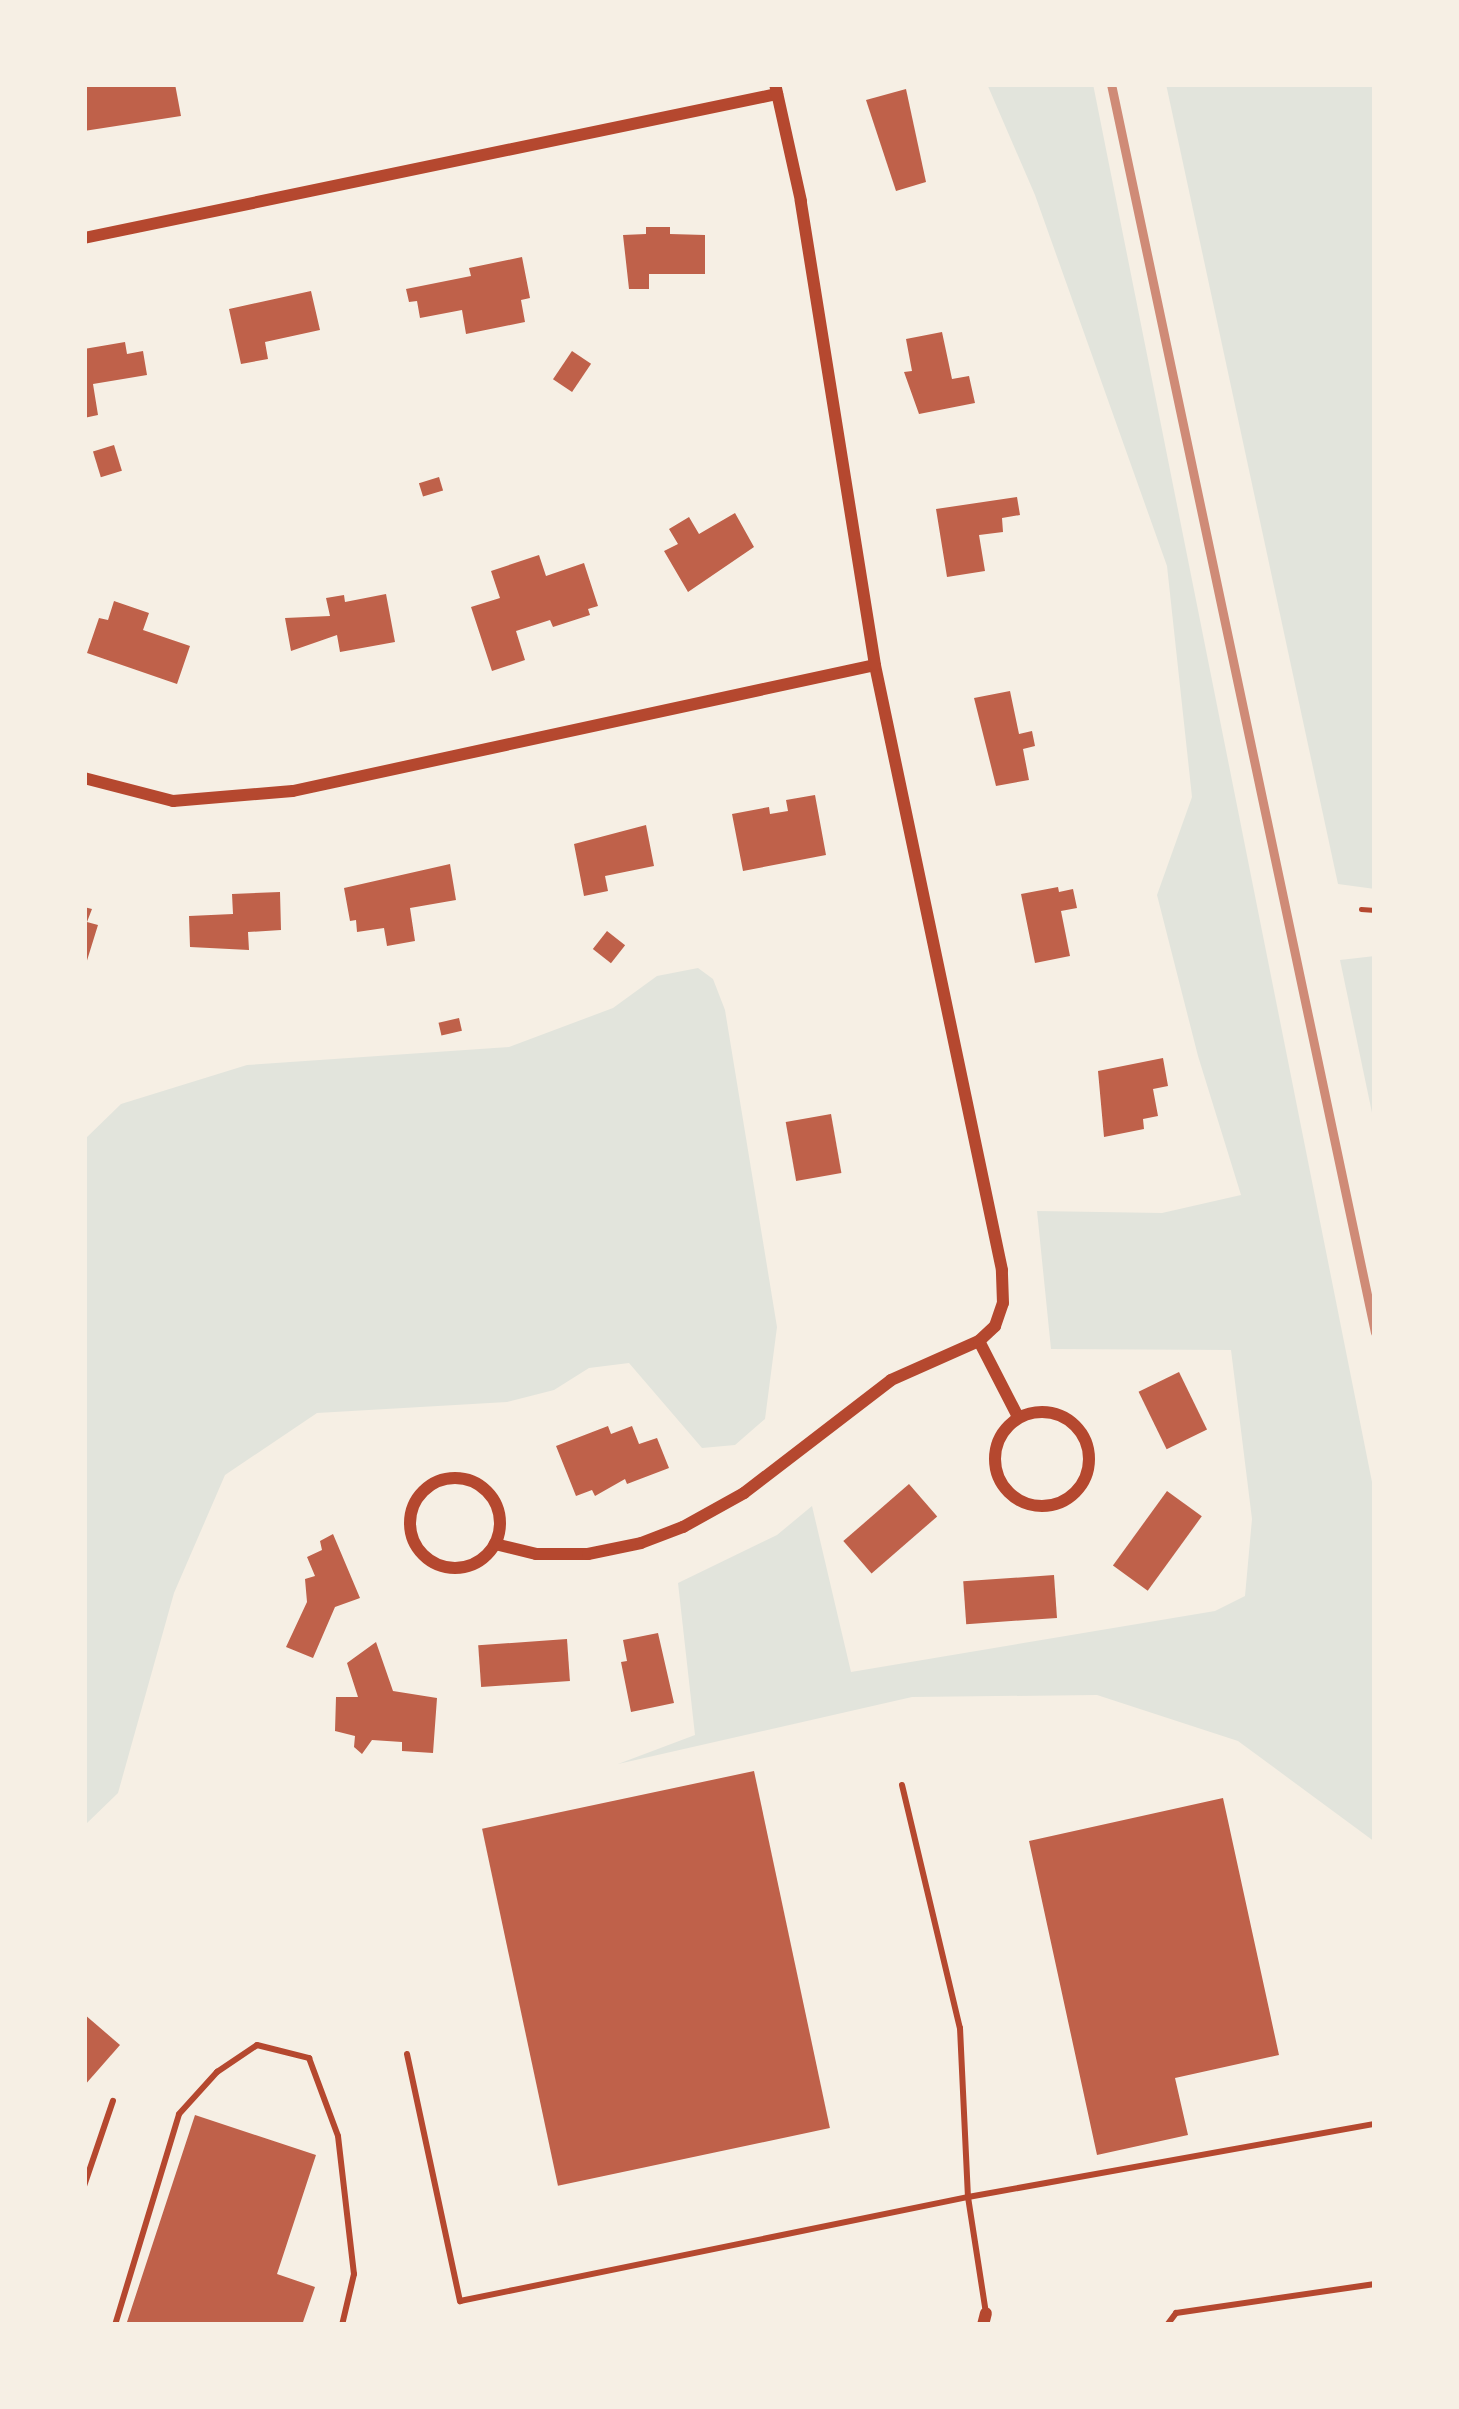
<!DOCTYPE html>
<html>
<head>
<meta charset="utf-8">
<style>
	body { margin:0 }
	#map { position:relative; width:1459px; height:2409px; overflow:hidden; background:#f6efe4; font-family:"Open Sans",sans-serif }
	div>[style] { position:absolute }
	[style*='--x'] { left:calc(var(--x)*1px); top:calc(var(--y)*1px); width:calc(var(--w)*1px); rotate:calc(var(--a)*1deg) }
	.green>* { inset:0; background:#e2e4dc }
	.building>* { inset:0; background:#bf614a; transform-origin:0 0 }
	.path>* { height:4.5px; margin:-2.25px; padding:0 2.25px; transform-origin:2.25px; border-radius:2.25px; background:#b5482f }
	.service>* { height:6px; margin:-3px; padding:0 3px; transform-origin:3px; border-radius:3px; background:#b5482f }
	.minor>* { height:12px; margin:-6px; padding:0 6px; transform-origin:6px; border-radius:6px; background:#b5482f }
	.minor>.ring { margin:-6px; padding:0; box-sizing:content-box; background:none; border:12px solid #b5482f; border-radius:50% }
	.rail>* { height:9px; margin:-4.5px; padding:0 4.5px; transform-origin:4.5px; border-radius:4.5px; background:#cf8b77 }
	span { translate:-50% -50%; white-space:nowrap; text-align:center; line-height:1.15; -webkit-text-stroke:9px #f6efe4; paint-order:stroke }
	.frame { position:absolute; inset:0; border:87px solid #f6efe4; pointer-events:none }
</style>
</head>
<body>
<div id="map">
	<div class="green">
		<i style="clip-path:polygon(987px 84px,1093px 84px,1375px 1497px,1375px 1842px,1238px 1741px,1097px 1695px,912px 1697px,618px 1764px,695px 1735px,678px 1583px,777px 1535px,812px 1506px,851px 1672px,1215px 1611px,1245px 1596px,1252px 1519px,1231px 1350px,1051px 1349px,1037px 1211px,1162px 1213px,1241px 1195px,1198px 1056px,1157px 895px,1192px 797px,1167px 566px,1035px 195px)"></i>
		<i style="clip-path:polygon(1166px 84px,1375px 84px,1375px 889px,1338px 884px)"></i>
		<i style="clip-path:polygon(1375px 956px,1375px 1127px,1340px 960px)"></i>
		<i style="clip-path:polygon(698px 968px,713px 979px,725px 1010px,777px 1327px,765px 1419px,735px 1445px,702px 1448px,629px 1363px,589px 1368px,554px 1390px,507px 1402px,317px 1413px,225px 1475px,174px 1593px,118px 1793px,84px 1826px,84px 1140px,121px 1104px,247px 1065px,509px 1047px,613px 1008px,657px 976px)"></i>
	</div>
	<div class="building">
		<i style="clip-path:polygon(84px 84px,175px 84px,181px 116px,84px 131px)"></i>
		<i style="clip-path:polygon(906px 89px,926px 182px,896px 191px,866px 100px)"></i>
		<i style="clip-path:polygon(646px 227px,670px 227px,670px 234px,705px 235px,705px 274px,649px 274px,649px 289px,629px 289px,623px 235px,646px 234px)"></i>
		<i style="clip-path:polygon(522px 257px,530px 298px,521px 300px,525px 322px,466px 334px,462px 310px,420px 318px,417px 301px,409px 302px,406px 289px,471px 276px,469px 268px)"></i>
		<i style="clip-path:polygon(311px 291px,320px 330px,265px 342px,268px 359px,241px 364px,229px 309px)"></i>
		<i style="clip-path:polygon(942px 332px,952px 379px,969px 376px,975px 403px,919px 414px,904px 372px,912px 371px,906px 339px)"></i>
		<i style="clip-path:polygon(125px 342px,127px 354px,143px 351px,147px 375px,93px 384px,98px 415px,84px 418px,84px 349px)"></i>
		<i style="left:572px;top:351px;width:23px;height:34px;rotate:34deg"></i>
		<i style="left:114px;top:445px;width:27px;height:22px;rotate:73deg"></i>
		<i style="left:439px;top:477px;width:14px;height:21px;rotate:73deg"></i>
		<i style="clip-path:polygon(1017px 497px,1020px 515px,1002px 518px,1003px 532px,979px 535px,985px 571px,947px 577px,936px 509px)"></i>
		<i style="clip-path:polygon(735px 513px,754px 547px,688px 592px,664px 551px,678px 544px,669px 529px,689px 517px,699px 534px)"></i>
		<i style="clip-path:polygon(539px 555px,546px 576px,584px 563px,598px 606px,588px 609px,590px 615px,553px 627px,550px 620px,516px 631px,525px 660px,492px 671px,471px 607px,500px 598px,491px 571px)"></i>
		<i style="clip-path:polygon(386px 594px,395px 642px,340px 652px,337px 635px,291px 651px,285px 618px,330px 616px,326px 598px,344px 595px,345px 602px)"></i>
		<i style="clip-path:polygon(114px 601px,149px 613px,143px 630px,190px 646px,177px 684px,87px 653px,99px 618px,108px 620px)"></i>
		<i style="clip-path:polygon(1010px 691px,1019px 734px,1032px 731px,1035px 746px,1023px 749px,1029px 780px,996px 786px,974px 698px)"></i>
		<i style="clip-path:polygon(815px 795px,826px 855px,743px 871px,732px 814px,769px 807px,770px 814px,788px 811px,786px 800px)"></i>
		<i style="clip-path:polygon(646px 825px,654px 866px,605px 876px,608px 891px,584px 896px,574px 844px)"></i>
		<i style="clip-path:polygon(450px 864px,456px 900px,410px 908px,415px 941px,387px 946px,384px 928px,357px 932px,356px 920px,350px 921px,344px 888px)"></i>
		<i style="clip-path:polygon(1058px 887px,1059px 892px,1073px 889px,1077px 908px,1061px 911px,1070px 956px,1035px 963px,1021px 894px)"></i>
		<i style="clip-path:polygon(280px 892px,281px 930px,248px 932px,249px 950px,190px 947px,189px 916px,233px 914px,232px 894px)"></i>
		<i style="clip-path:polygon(84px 907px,92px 909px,87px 922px,98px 925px,85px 967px)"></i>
		<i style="left:607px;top:931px;width:23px;height:23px;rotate:38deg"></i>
		<i style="left:459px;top:1018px;width:13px;height:21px;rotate:77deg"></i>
		<i style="clip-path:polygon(1163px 1058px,1168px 1086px,1153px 1089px,1158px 1116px,1143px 1119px,1144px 1129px,1104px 1137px,1098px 1071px)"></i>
		<i style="left:831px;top:1114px;width:60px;height:46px;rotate:80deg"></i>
		<i style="left:1179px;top:1372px;width:64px;height:45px;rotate:64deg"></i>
		<i style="clip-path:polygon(608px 1426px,611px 1434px,632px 1426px,639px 1444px,657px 1438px,669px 1468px,627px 1484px,625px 1479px,595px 1496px,592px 1490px,576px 1496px,556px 1446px)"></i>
		<i style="left:909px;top:1484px;width:43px;height:87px;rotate:49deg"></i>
		<i style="left:1167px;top:1491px;width:43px;height:92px;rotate:36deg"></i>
		<i style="clip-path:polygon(333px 1534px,360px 1598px,335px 1607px,313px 1658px,286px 1647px,307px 1602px,305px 1579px,315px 1576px,307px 1557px,322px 1550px,320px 1541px)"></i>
		<i style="left:1054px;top:1575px;width:43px;height:91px;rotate:86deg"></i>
		<i style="clip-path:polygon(658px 1633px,674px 1703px,631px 1712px,621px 1662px,627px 1661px,623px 1640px)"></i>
		<i style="left:567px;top:1639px;width:42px;height:89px;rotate:86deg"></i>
		<i style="clip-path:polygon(376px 1642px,393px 1691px,437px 1698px,433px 1753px,402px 1751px,402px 1742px,372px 1740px,362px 1754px,354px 1747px,355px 1736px,335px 1731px,336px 1697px,358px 1697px,347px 1663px)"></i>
		<i style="left:754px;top:1771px;width:365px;height:278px;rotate:78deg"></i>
		<i style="clip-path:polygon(1223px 1798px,1279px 2055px,1175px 2078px,1188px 2135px,1097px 2155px,1029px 1841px)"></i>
		<i style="clip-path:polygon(84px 2014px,120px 2045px,84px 2086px)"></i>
		<i style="clip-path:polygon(195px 2115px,316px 2155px,277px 2274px,315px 2287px,302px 2325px,126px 2325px)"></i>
	</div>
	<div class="path">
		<i style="--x:1361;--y:909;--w:14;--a:4"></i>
	</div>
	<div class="service">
		<i style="--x:902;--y:1785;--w:250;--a:76.6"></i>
		<i style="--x:960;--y:2028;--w:169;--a:87.3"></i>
		<i style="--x:968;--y:2197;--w:413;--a:-10.2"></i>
		<i style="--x:407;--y:2054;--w:253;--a:77.9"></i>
		<i style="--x:460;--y:2301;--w:519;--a:-11.57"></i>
		<i style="--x:968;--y:2197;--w:117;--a:81.2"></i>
		<i style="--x:84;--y:2186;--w:90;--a:-71.2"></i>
		<i style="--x:115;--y:2325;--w:220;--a:-73.1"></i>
		<i style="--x:179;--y:2114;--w:57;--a:-47.9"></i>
		<i style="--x:217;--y:2072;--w:48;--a:-34"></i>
		<i style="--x:257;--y:2045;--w:54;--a:14"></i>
		<i style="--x:309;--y:2058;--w:83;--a:69.6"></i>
		<i style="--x:338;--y:2136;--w:139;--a:83.4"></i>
		<i style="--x:354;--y:2274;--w:52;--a:103.2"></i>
		<i style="--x:1167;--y:2325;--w:15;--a:-53"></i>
		<i style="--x:1176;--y:2313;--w:201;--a:-8.3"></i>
	</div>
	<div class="minor">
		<i style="--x:84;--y:238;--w:708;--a:-11.74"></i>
		<i style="--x:84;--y:778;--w:92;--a:14.5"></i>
		<i style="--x:173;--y:801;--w:120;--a:-4.8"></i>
		<i style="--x:293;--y:791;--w:595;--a:-12.22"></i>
		<i style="--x:979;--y:1341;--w:85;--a:62.8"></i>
		<i class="ring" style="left:995px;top:1412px;width:82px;height:82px"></i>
		<i class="ring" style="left:410px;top:1478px;width:78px;height:78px"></i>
		<i style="--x:495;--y:1544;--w:42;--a:13.7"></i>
		<i style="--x:536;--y:1554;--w:52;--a:0"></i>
		<i style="--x:588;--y:1554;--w:54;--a:-11.7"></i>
		<i style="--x:641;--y:1543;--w:45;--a:-20.9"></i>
		<i style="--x:683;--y:1527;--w:70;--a:-29.1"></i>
		<i style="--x:744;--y:1493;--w:185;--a:-37.5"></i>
		<i style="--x:891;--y:1380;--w:96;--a:-23.9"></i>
		<i style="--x:979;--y:1341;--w:22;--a:-43"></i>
		<i style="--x:995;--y:1326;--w:24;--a:-71"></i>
		<i style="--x:1003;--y:1303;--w:33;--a:-92"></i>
		<i style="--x:1002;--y:1270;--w:618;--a:-101.86"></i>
		<i style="--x:875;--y:665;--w:470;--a:-99.1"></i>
		<i style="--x:801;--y:201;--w:120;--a:-102.5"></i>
		<i style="--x:983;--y:2325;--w:12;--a:-76"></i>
	</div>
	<div class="rail">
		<i style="--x:1111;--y:84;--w:1276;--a:78.06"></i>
	</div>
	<div class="frame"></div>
</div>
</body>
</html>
